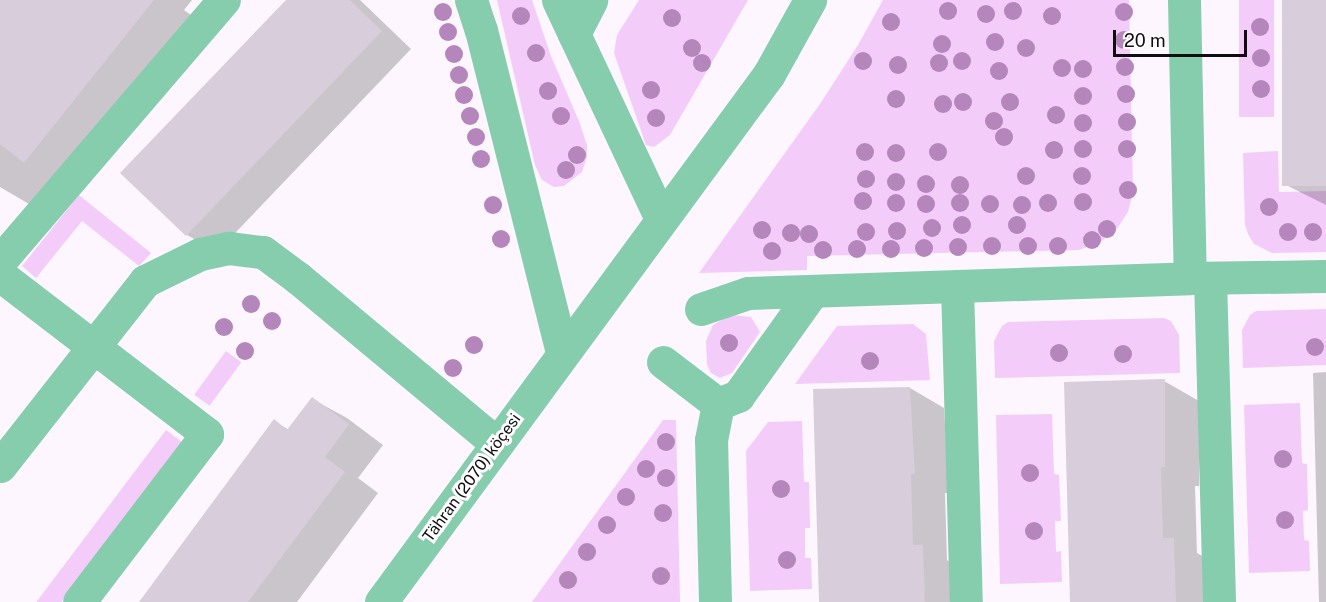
<!DOCTYPE html>
<html>
<head>
<meta charset="utf-8">
<style>
	body { margin:0 }
	#map { position:relative; width:1326px; height:602px; overflow:hidden; background:#fdf6fe; font-family:"Public Sans",sans-serif }
	div>[style] { position:absolute }
	[style*='--x'] { left:calc(var(--x)*1px); top:calc(var(--y)*1px); width:calc(var(--w)*1px); rotate:calc(var(--a)*1deg) }
	.green>* { inset:0; background:#f3ccf9; transform-origin:0 0 }
	.shadow>* { inset:0; background:#0003 }
	.building>* { inset:0; background:#d8cdda; transform-origin:0 0 }
	.minor>* { height:33px; margin:-16.5px; padding:0 16.5px; transform-origin:16.5px; border-radius:16.5px; background:#86cdae }
	.trees>* { width:18px; height:18px; margin:-9px; border-radius:50%; background:#b486bc }
	span { translate:-50% -50%; white-space:nowrap; text-align:center; line-height:1.15; -webkit-text-stroke:6px #fff; paint-order:stroke }
	.street-label { font-size:16px; color:#100d11 }
	.scale { position:absolute; left:1113px; top:30px; width:134px; height:27px; box-sizing:border-box; border:3px solid #100d11; border-top:0; padding-left:8px; font-size:18px; line-height:21px; white-space:nowrap; color:#100d11; -webkit-text-stroke:4px #fff; paint-order:stroke }
</style>
</head>
<body>
<div id="map">
	<div class="green">
		<i style="clip-path:polygon(497px 0,532px 0,551px 56px,579px 121px,587px 145px,587px 157px,582px 172px,564px 186px,554px 187px,542px 180px,535px 165px)"></i>
		<i style="clip-path:polygon(639px 0,748px 0,670px 135px,654px 147px,646px 145px,614px 53px,617px 35px)"></i>
		<i style="clip-path:polygon(883px 0,1129px 0,1133px 192px,1128px 212px,1116px 230px,1099px 243px,1079px 250px,807px 256px,807px 270px,699px 273px,820px 104px,858px 45px)"></i>
		<i style="left:1239px;top:0;width:35px;height:117px"></i>
		<i style="clip-path:polygon(1278px 151px,1279px 192px,1326px 191px,1326px 252px,1272px 253px,1254px 244px,1248px 234px,1245px 225px,1243px 153px)"></i>
		<i style="clip-path:polygon(79px 195px,151px 253px,139px 266px,82px 221px,36px 278px,22px 266px)"></i>
		<i style="clip-path:polygon(1326px 309px,1326px 365px,1243px 368px,1242px 330px,1250px 315px,1256px 311px)"></i>
		<i style="clip-path:polygon(731px 315px,751px 317px,760px 332px,732px 373px,720px 378px,711px 373px,707px 365px,706px 341px,713px 325px)"></i>
		<i style="clip-path:polygon(1164px 318px,1171px 321px,1179px 335px,1180px 373px,995px 378px,994px 341px,1002px 326px,1008px 322px)"></i>
		<i style="clip-path:polygon(913px 324px,926px 334px,930px 380px,795px 384px,837px 326px)"></i>
		<i style="left:226px;top:351px;width:19px;height:54px;rotate:36deg"></i>
		<i style="clip-path:polygon(1300px 403px,1302px 463px,1307px 464px,1308px 510px,1303px 511px,1304px 540px,1309px 541px,1310px 571px,1249px 573px,1244px 405px)"></i>
		<i style="clip-path:polygon(1052px 414px,1054px 474px,1059px 475px,1061px 521px,1055px 521px,1056px 552px,1061px 551px,1062px 582px,1000px 584px,996px 415px)"></i>
		<i style="clip-path:polygon(663px 420px,676px 420px,680px 602px,532px 602px)"></i>
		<i style="clip-path:polygon(802px 421px,804px 482px,809px 482px,810px 528px,805px 528px,805px 558px,811px 558px,812px 589px,750px 591px,746px 451px,768px 422px)"></i>
		<i style="left:166px;top:430px;width:20px;height:216px;rotate:37deg"></i>
	</div>
	<div class="shadow">
		<i style="clip-path:polygon(0 0,192px 0,184px 10px,191px 15px,29px 204px,0 187px)"></i>
		<i style="clip-path:polygon(288px 0,360px 0,411px 49px,217px 252px,187px 235px,123px 173px)"></i>
		<i style="clip-path:polygon(1283px 0,1326px 0,1326px 205px,1288px 186px)"></i>
		<i style="clip-path:polygon(1326px 372px,1326px 602px,1319px 602px,1313px 373px)"></i>
		<i style="clip-path:polygon(1164px 381px,1199px 401px,1199px 486px,1195px 486px,1197px 553px,1208px 559px,1209px 602px,1071px 602px)"></i>
		<i style="clip-path:polygon(910px 388px,944px 408px,949px 493px,945px 493px,947px 560px,957px 567px,958px 602px,820px 602px)"></i>
		<i style="clip-path:polygon(312px 399px,347px 418px,383px 445px,358px 478px,378px 493px,297px 602px,141px 602px,274px 421px,289px 430px)"></i>
	</div>
	<div class="building">
		<i style="clip-path:polygon(0 0,154px 0,24px 163px,0 144px)"></i>
		<i style="clip-path:polygon(286px 0,350px 0,382px 31px,186px 236px,120px 173px)"></i>
		<i style="left:1282px;top:0;width:44px;height:186px"></i>
		<i style="clip-path:polygon(1165px 379px,1165px 467px,1161px 467px,1163px 538px,1174px 538px,1176px 602px,1070px 602px,1064px 382px)"></i>
		<i style="clip-path:polygon(910px 387px,915px 474px,911px 474px,913px 545px,923px 545px,925px 602px,819px 602px,813px 389px)"></i>
		<i style="clip-path:polygon(312px 397px,349px 424px,325px 457px,345px 472px,248px 602px,139px 602px,274px 419px,287px 430px)"></i>
	</div>
	<div class="minor">
		<i style="--x:471;--y:0;--w:32;--a:72"></i>
		<i style="--x:481;--y:30;--w:333;--a:75.9"></i>
		<i style="--x:558;--y:0;--w:242;--a:64.8"></i>
		<i style="--x:1184;--y:0;--w:278;--a:88.8"></i>
		<i style="--x:1190;--y:278;--w:136;--a:-0.8"></i>
		<i style="--x:574;--y:34;--w:38;--a:-63"></i>
		<i style="--x:0;--y:261;--w:344;--a:-49.4"></i>
		<i style="--x:0;--y:275;--w:261;--a:37.5"></i>
		<i style="--x:207;--y:434;--w:211;--a:127.3"></i>
		<i style="--x:1210;--y:278;--w:324;--a:88.4"></i>
		<i style="--x:957;--y:286;--w:316;--a:88.4"></i>
		<i style="--x:701;--y:309;--w:50;--a:-18.8"></i>
		<i style="--x:748;--y:293;--w:442;--a:-1.9"></i>
		<i style="--x:663;--y:362;--w:69;--a:37.4"></i>
		<i style="--x:718;--y:404;--w:22;--a:-22"></i>
		<i style="--x:738;--y:396;--w:129;--a:-54.5"></i>
		<i style="--x:0;--y:466;--w:235;--a:-51.9"></i>
		<i style="--x:145;--y:281;--w:61;--a:-26.1"></i>
		<i style="--x:200;--y:254;--w:30;--a:-12"></i>
		<i style="--x:229;--y:248;--w:34;--a:7"></i>
		<i style="--x:263;--y:252;--w:44;--a:36.6"></i>
		<i style="--x:298;--y:278;--w:259;--a:39.8"></i>
		<i style="--x:381;--y:602;--w:655;--a:-53.69"></i>
		<i style="--x:769;--y:74;--w:85;--a:-61"></i>
		<i style="--x:715;--y:602;--w:162;--a:-91.4"></i>
		<i style="--x:711;--y:440;--w:37;--a:-79"></i>
	</div>
	<div class="trees">
		<i style="left:948px;top:11px"></i>
		<i style="left:1013px;top:11px"></i>
		<i style="left:443px;top:12px"></i>
		<i style="left:1124px;top:12px"></i>
		<i style="left:986px;top:14px"></i>
		<i style="left:521px;top:16px"></i>
		<i style="left:1052px;top:16px"></i>
		<i style="left:672px;top:18px"></i>
		<i style="left:891px;top:22px"></i>
		<i style="left:1260px;top:27px"></i>
		<i style="left:448px;top:32px"></i>
		<i style="left:1124px;top:40px"></i>
		<i style="left:995px;top:42px"></i>
		<i style="left:942px;top:44px"></i>
		<i style="left:692px;top:48px"></i>
		<i style="left:1026px;top:48px"></i>
		<i style="left:536px;top:53px"></i>
		<i style="left:454px;top:54px"></i>
		<i style="left:1261px;top:58px"></i>
		<i style="left:863px;top:61px"></i>
		<i style="left:962px;top:61px"></i>
		<i style="left:702px;top:63px"></i>
		<i style="left:939px;top:63px"></i>
		<i style="left:898px;top:65px"></i>
		<i style="left:1125px;top:67px"></i>
		<i style="left:1062px;top:68px"></i>
		<i style="left:1083px;top:69px"></i>
		<i style="left:999px;top:71px"></i>
		<i style="left:459px;top:75px"></i>
		<i style="left:1261px;top:89px"></i>
		<i style="left:651px;top:90px"></i>
		<i style="left:548px;top:91px"></i>
		<i style="left:1126px;top:94px"></i>
		<i style="left:464px;top:95px"></i>
		<i style="left:1083px;top:96px"></i>
		<i style="left:896px;top:99px"></i>
		<i style="left:963px;top:102px"></i>
		<i style="left:1010px;top:102px"></i>
		<i style="left:943px;top:104px"></i>
		<i style="left:1056px;top:115px"></i>
		<i style="left:470px;top:116px"></i>
		<i style="left:561px;top:116px"></i>
		<i style="left:656px;top:118px"></i>
		<i style="left:994px;top:121px"></i>
		<i style="left:1127px;top:122px"></i>
		<i style="left:1083px;top:123px"></i>
		<i style="left:476px;top:137px"></i>
		<i style="left:1004px;top:137px"></i>
		<i style="left:1083px;top:149px"></i>
		<i style="left:1127px;top:149px"></i>
		<i style="left:1054px;top:150px"></i>
		<i style="left:865px;top:152px"></i>
		<i style="left:938px;top:152px"></i>
		<i style="left:896px;top:153px"></i>
		<i style="left:577px;top:155px"></i>
		<i style="left:481px;top:159px"></i>
		<i style="left:566px;top:170px"></i>
		<i style="left:1026px;top:176px"></i>
		<i style="left:1082px;top:176px"></i>
		<i style="left:866px;top:179px"></i>
		<i style="left:896px;top:182px"></i>
		<i style="left:926px;top:184px"></i>
		<i style="left:960px;top:185px"></i>
		<i style="left:1128px;top:190px"></i>
		<i style="left:863px;top:201px"></i>
		<i style="left:1083px;top:202px"></i>
		<i style="left:896px;top:203px"></i>
		<i style="left:960px;top:203px"></i>
		<i style="left:1048px;top:203px"></i>
		<i style="left:926px;top:204px"></i>
		<i style="left:990px;top:204px"></i>
		<i style="left:493px;top:205px"></i>
		<i style="left:1022px;top:205px"></i>
		<i style="left:1269px;top:207px"></i>
		<i style="left:962px;top:225px"></i>
		<i style="left:1017px;top:225px"></i>
		<i style="left:932px;top:228px"></i>
		<i style="left:1107px;top:229px"></i>
		<i style="left:762px;top:230px"></i>
		<i style="left:897px;top:231px"></i>
		<i style="left:866px;top:232px"></i>
		<i style="left:1288px;top:232px"></i>
		<i style="left:1313px;top:232px"></i>
		<i style="left:791px;top:233px"></i>
		<i style="left:809px;top:234px"></i>
		<i style="left:501px;top:239px"></i>
		<i style="left:1092px;top:240px"></i>
		<i style="left:992px;top:246px"></i>
		<i style="left:1028px;top:246px"></i>
		<i style="left:1058px;top:246px"></i>
		<i style="left:958px;top:247px"></i>
		<i style="left:924px;top:248px"></i>
		<i style="left:857px;top:249px"></i>
		<i style="left:891px;top:249px"></i>
		<i style="left:823px;top:250px"></i>
		<i style="left:772px;top:251px"></i>
		<i style="left:251px;top:304px"></i>
		<i style="left:272px;top:321px"></i>
		<i style="left:224px;top:327px"></i>
		<i style="left:729px;top:343px"></i>
		<i style="left:474px;top:345px"></i>
		<i style="left:1315px;top:347px"></i>
		<i style="left:245px;top:351px"></i>
		<i style="left:1059px;top:353px"></i>
		<i style="left:1123px;top:354px"></i>
		<i style="left:870px;top:361px"></i>
		<i style="left:453px;top:368px"></i>
		<i style="left:666px;top:442px"></i>
		<i style="left:1283px;top:459px"></i>
		<i style="left:646px;top:469px"></i>
		<i style="left:1030px;top:473px"></i>
		<i style="left:666px;top:478px"></i>
		<i style="left:781px;top:489px"></i>
		<i style="left:626px;top:497px"></i>
		<i style="left:663px;top:513px"></i>
		<i style="left:1285px;top:520px"></i>
		<i style="left:607px;top:525px"></i>
		<i style="left:1034px;top:531px"></i>
		<i style="left:587px;top:552px"></i>
		<i style="left:787px;top:560px"></i>
		<i style="left:661px;top:576px"></i>
		<i style="left:568px;top:580px"></i>
	</div>
	<div class="street-label">
		<span style="left:472px;top:478px;rotate:-54deg">Tähran (2070) köçesi</span>
	</div>
	<div class="scale">20 m</div>
</div>
</body>
</html>
